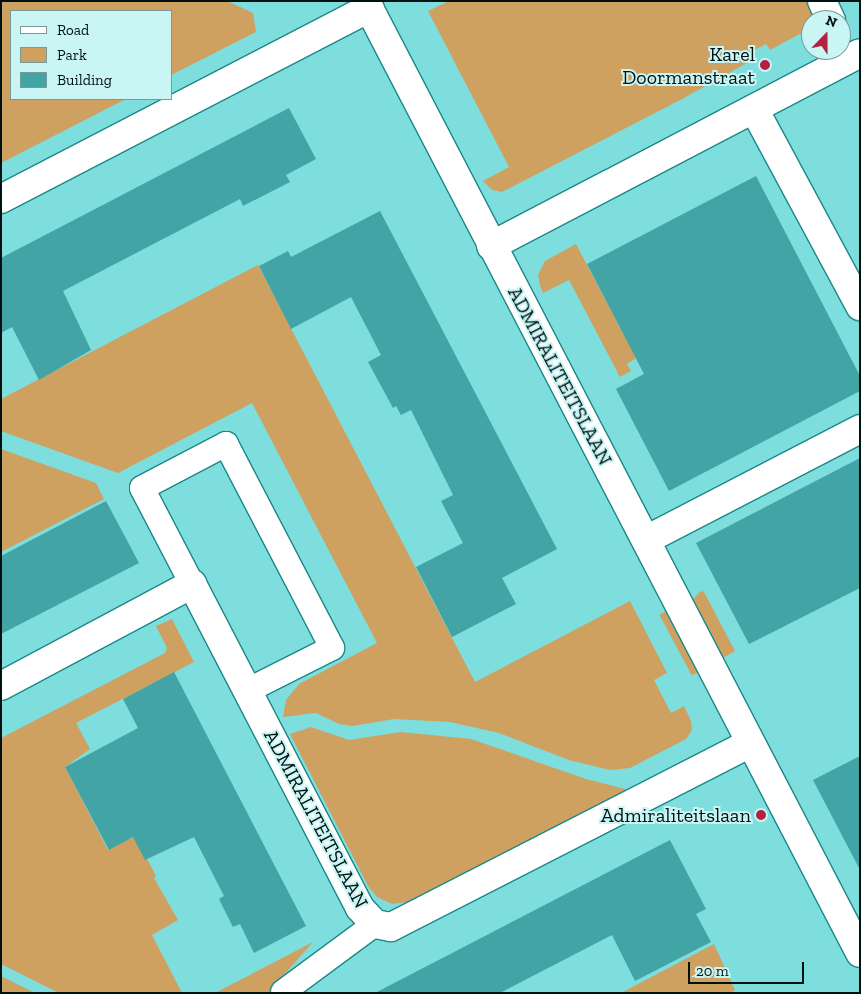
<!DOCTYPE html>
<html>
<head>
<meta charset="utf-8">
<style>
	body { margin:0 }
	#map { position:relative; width:861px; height:994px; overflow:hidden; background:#7edddd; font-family:"Zilla Slab",serif }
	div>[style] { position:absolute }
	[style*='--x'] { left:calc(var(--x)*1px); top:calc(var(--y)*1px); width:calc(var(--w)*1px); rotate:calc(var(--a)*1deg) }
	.green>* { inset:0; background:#cea161; transform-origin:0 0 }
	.building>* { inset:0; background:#42a4a4 }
	.roads { filter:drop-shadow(1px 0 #1b8787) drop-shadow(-1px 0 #1b8787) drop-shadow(0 1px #1b8787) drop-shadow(0 -1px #1b8787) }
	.service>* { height:24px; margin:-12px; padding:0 12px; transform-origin:12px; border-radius:12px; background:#fff }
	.pedestrian>* { height:28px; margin:-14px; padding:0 14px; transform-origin:14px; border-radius:14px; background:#fff }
	.minor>* { height:28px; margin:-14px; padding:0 14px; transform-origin:14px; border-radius:14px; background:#fff }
	.dots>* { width:14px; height:14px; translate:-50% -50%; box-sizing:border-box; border:2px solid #c9f5f4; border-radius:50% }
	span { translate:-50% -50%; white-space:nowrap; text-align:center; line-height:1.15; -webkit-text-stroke:4px #c9f5f4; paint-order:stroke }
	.poi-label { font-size:20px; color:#011 }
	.right { translate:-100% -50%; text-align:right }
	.street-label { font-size:20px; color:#011 }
	.frame { position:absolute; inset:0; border:2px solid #011; pointer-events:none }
	.legend { position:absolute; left:10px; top:10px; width:162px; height:90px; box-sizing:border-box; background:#c9f5f4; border:1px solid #799a99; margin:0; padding:6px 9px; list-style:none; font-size:15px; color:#011 }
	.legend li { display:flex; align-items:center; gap:10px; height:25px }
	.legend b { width:25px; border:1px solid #799a99 }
	.north { position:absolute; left:801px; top:10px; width:50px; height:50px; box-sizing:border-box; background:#c9f5f4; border:1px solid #799a99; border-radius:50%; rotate:22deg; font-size:14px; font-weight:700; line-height:20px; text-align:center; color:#011 }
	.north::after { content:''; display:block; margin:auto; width:18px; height:22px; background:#b32141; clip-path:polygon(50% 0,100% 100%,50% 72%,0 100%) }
	.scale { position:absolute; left:688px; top:962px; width:116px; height:22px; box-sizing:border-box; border:2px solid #011; border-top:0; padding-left:6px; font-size:15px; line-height:18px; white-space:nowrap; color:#011; -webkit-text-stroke:4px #c9f5f4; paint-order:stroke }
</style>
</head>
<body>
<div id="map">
	<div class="green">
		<i style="clip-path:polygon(1px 1px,227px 1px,253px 13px,256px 32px,171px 75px,171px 11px,11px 11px,11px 99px,126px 99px,1px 163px)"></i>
		<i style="clip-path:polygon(449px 1px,810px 1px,818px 20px,811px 20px,811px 28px,770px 50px,766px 44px,744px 56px,747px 63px,684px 98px,502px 192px,492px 190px,483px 181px,509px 167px,428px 11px)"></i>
		<i style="clip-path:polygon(576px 244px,636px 358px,627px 364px,631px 371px,620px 377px,569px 280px,543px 293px,540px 286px,538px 275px,545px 261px)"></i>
		<i style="clip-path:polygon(258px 265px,475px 682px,630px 601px,667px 673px,654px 680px,671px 713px,684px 706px,691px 721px,692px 730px,686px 739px,630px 768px,610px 770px,569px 760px,499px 733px,450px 722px,394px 719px,353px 726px,339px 724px,316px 713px,283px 717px,286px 700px,299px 684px,377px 643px,252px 403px,118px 473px,1px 431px,1px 399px)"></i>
		<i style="clip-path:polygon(1px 449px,96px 483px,104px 499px,1px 552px)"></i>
		<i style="clip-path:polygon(701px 591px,704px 592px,735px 651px,723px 658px,693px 599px)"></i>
		<i style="left:670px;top:609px;width:69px;height:12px;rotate:62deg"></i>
		<i style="clip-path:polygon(172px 619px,194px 662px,76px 723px,90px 749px,65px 767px,108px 850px,135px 836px,156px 876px,154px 878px,178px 920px,152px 935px,182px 993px,59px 993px,1px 964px,1px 738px,165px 653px,167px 648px,156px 626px)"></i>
		<i style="clip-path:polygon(311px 727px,349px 740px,401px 732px,471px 739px,586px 779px,629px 790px,415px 901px,392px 904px,377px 897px,368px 886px,290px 734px)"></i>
		<i style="clip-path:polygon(313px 942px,268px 993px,215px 993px)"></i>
		<i style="clip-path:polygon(714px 944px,735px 990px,731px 993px,621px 993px)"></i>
		<i style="clip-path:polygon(1px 976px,33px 992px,34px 993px,1px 993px)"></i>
	</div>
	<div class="building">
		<i style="clip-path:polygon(289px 108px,316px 159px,286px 175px,290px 182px,243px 206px,240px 199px,63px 291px,91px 350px,39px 380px,12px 327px,1px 333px,1px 258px)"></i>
		<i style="clip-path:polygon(756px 176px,860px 376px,860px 391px,669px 491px,616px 389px,644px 374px,587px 264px)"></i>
		<i style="clip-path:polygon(380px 211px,557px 549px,502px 578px,516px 604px,452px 637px,416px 567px,463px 543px,441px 501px,453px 495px,411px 410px,401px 415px,396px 406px,393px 408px,368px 362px,381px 355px,351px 297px,291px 329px,259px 266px,288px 251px,291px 257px)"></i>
		<i style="clip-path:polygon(860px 458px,860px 588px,749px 644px,696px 543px)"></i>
		<i style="clip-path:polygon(106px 501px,139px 563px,1px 634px,1px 556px)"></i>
		<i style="clip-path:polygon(174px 672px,306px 926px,254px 953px,240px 924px,233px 927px,219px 899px,224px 896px,194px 837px,145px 860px,133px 837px,109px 850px,65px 767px,138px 728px,123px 699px)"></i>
		<i style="clip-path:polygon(860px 756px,860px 870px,813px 780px)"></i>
		<i style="clip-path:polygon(670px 840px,706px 909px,696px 914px,711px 942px,635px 981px,612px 935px,500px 993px,375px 993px)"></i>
	</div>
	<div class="roads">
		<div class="service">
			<i style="--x:192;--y:584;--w:108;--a:-117.5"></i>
			<i style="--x:142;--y:488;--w:95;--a:-27.6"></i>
			<i style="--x:226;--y:444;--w:230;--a:62.5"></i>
			<i style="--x:332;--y:648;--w:95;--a:153.2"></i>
			<i style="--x:283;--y:992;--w:114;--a:-36.5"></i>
		</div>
		<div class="pedestrian">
			<i style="--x:646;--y:540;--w:241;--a:-27.4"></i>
		</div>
		<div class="minor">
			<i style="--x:822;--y:1;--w:21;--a:65"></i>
			<i style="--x:754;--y:109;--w:224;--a:61.7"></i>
			<i style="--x:1;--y:199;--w:415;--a:-27.4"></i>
			<i style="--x:369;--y:8;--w:1065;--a:62.54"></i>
			<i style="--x:491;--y:246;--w:416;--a:-27.6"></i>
			<i style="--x:1;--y:686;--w:217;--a:-28.1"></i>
			<i style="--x:192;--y:584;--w:365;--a:62.6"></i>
			<i style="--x:360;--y:908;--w:22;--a:47"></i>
			<i style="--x:375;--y:924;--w:16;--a:11"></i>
			<i style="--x:391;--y:927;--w:403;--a:-27.1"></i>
		</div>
	</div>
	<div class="dots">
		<i style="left:765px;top:65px;background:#b32141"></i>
		<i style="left:761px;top:815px;background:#b32141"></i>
	</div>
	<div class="poi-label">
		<span class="right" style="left:755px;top:66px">Karel<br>Doormanstraat</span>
		<span class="right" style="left:751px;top:815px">Admiraliteitslaan</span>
	</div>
	<div class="street-label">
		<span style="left:560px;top:376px;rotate:62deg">ADMIRALITEITSLAAN</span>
		<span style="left:316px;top:819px;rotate:62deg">ADMIRALITEITSLAAN</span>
	</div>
	<div class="frame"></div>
	<ul class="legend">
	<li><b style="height:6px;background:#fff"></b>Road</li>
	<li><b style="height:14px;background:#cea161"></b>Park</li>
	<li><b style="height:14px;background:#42a4a4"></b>Building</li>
	</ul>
	<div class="north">N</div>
	<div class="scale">20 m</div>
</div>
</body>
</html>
